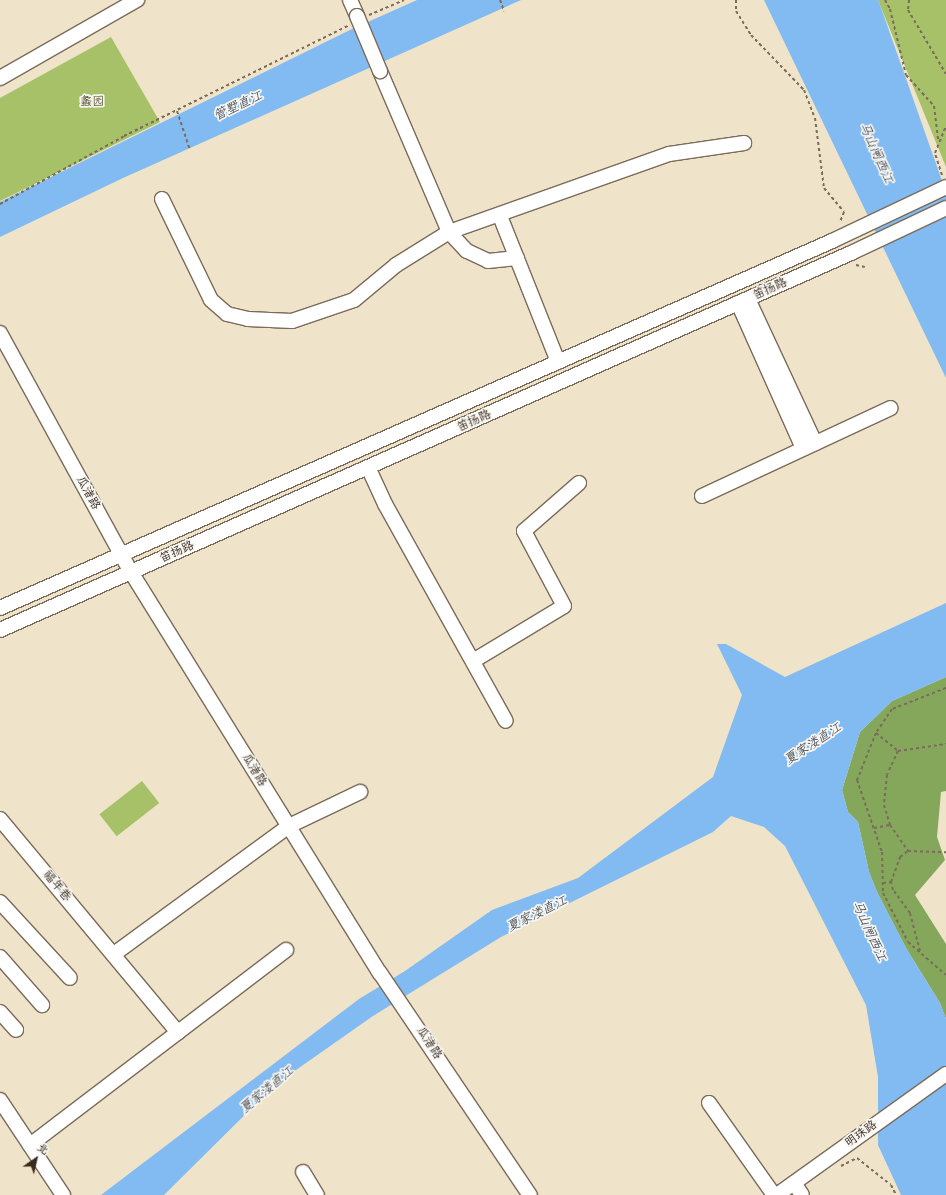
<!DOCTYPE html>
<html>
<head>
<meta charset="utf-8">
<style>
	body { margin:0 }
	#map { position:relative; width:946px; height:1195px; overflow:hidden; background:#efe4c9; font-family:Pangolin,"LXGW WenKai TC",sans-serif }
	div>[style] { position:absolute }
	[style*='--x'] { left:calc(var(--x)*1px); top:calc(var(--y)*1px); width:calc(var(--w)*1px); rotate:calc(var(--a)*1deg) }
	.green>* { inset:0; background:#a6c168; transform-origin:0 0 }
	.forest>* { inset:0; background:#84a75c }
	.water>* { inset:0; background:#82baf2 }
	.path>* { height:2px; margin-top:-1px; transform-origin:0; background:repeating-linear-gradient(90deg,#7a6b5a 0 3px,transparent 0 6px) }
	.roads { filter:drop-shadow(1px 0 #7a6b5a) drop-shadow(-1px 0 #7a6b5a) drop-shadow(0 1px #7a6b5a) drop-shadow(0 -1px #7a6b5a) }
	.minor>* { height:14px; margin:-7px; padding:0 7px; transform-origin:7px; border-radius:7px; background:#fff }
	.bridges { filter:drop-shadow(1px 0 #7a6b5a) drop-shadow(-1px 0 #7a6b5a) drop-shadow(0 1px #7a6b5a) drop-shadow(0 -1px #7a6b5a) }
	.minor-bridge>* { height:14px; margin:-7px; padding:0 7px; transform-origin:7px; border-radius:7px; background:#fff }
	span { translate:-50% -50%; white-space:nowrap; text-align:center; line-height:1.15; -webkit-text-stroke:3.5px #f6f6f2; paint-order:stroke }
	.park-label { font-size:12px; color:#5b5734 }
	.street-label { font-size:12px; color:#3b2a1e }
	.water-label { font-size:13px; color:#50555e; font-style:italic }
	.north { position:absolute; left:16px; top:1139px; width:40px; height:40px; -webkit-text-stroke:3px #f6f6f2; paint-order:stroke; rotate:34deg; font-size:11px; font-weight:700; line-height:16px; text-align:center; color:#3b2a1e }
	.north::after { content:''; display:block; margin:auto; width:14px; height:18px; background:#3b2a1e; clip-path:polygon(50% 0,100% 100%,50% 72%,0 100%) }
</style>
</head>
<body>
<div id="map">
	<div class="green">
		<i style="clip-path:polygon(878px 0,946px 0,946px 167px,880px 5px)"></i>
		<i style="clip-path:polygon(111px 37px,160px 122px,0 201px,0 98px)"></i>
		<i style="left:142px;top:781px;width:28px;height:54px;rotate:52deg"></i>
	</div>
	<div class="forest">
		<i style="clip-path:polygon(946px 677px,946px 791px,941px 792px,937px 837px,945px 860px,915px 895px,946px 944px,946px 1019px,940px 1003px,906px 948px,877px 892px,869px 872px,858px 822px,848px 812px,842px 790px,860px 732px,892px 701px)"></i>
	</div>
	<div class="water">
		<i style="clip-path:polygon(417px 0,521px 0,123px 178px,0 237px,0 202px,352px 29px)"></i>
		<i style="clip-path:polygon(764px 0,878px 0,880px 5px,946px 192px,946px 378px)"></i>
		<i style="clip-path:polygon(946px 603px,946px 677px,892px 701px,860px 732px,842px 790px,848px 812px,858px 822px,869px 872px,877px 892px,906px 948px,940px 1003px,946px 1019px,946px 1195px,901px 1195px,878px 1145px,878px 1077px,866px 1005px,785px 846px,764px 827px,731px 816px,713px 832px,501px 937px,373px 1016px,276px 1084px,164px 1195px,101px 1195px,359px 999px,405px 971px,492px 910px,578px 878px,713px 777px,742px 695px,717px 644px,726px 644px,785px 677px)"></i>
	</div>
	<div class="path">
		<i style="--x:500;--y:0;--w:12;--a:70"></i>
		<i style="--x:736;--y:0;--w:11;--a:90"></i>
		<i style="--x:736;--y:11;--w:28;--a:58"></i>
		<i style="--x:751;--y:35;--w:76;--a:46.1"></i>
		<i style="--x:804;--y:90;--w:30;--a:69"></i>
		<i style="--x:815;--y:118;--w:71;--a:82.7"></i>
		<i style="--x:824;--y:188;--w:31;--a:50"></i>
		<i style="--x:844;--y:212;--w:11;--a:112"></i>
		<i style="--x:885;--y:0;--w:10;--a:61"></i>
		<i style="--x:890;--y:9;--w:68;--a:76.4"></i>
		<i style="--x:906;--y:75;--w:42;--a:47.9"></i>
		<i style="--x:934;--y:106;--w:35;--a:83"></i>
		<i style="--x:909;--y:0;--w:10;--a:96"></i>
		<i style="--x:908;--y:10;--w:74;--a:59.3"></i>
		<i style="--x:369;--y:15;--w:38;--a:-23"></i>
		<i style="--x:177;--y:111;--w:41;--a:71.6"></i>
		<i style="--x:942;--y:175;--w:23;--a:-108"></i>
		<i style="--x:935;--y:153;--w:29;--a:-68"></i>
		<i style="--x:0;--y:204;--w:141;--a:-28.7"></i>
		<i style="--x:124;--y:136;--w:250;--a:-26.2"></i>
		<i style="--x:856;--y:265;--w:9;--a:13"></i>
		<i style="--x:946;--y:688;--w:58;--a:158.7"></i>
		<i style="--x:892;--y:709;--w:29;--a:124"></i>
		<i style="--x:876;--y:733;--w:51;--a:112"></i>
		<i style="--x:857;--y:780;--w:76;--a:70.9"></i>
		<i style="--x:882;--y:852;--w:41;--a:88.6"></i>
		<i style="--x:883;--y:893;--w:55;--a:63"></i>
		<i style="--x:908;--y:942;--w:50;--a:41"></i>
		<i style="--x:876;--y:733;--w:28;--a:39"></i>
		<i style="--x:898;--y:751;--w:49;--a:-8.3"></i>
		<i style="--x:898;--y:751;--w:26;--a:115"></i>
		<i style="--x:887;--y:775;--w:30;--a:96"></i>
		<i style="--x:884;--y:805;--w:21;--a:73"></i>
		<i style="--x:890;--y:825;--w:32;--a:55"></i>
		<i style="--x:874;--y:828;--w:16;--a:-11"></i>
		<i style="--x:883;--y:883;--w:8;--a:-7"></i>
		<i style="--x:920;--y:951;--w:39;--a:-105"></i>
		<i style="--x:910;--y:913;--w:29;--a:-126"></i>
		<i style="--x:893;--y:890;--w:8;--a:-104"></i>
		<i style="--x:891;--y:882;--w:27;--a:-70"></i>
		<i style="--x:900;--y:857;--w:10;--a:-37"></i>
		<i style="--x:908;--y:851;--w:38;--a:2"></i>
		<i style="--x:841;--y:1166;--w:18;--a:-27"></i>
		<i style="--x:857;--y:1158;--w:43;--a:38.5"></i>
		<i style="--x:891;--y:1185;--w:11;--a:63"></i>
	</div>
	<div class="roads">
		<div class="minor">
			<i style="--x:350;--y:0;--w:17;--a:66"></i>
			<i style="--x:380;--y:71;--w:175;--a:66.8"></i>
			<i style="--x:449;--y:232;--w:26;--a:47"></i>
			<i style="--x:467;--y:251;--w:23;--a:25"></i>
			<i style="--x:488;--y:261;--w:29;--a:-6"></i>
			<i style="--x:0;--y:78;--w:158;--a:-29.7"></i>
			<i style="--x:162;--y:199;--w:112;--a:64.1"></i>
			<i style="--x:211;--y:300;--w:21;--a:41"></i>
			<i style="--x:227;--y:314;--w:22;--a:13"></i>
			<i style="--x:248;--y:319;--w:44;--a:2.6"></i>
			<i style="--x:292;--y:321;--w:65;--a:-18.7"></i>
			<i style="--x:354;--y:300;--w:55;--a:-39.8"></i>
			<i style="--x:396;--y:265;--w:62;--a:-31.9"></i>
			<i style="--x:449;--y:232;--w:233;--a:-19.5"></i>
			<i style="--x:669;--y:154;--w:76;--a:-8.3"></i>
			<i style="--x:500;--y:216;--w:157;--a:68.3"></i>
			<i style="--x:748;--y:299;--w:159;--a:65"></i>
			<i style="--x:738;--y:303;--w:159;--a:65.9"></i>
			<i style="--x:0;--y:333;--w:273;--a:61.3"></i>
			<i style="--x:131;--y:572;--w:472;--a:58.2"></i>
			<i style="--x:380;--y:973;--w:268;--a:56"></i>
			<i style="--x:368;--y:467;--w:41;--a:65.3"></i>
			<i style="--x:385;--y:504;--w:248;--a:60.9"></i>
			<i style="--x:702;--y:496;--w:208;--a:-25"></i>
			<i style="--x:0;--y:608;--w:909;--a:-23.8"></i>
			<i style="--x:832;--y:241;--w:126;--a:-25.3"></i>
			<i style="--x:0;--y:630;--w:931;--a:-23.89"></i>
			<i style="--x:851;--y:253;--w:105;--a:-25.3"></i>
			<i style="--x:473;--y:661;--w:106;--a:-31.1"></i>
			<i style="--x:564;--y:606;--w:85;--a:-118.1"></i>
			<i style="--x:524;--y:531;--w:73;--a:-41.1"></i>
			<i style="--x:0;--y:819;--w:278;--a:50.2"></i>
			<i style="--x:0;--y:902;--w:103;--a:47.4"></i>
			<i style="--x:114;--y:954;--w:217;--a:-36.2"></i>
			<i style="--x:289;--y:826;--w:79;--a:-25.6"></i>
			<i style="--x:0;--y:957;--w:64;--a:48.8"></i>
			<i style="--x:0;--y:1012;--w:24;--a:48"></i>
			<i style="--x:0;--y:1100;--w:114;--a:56.4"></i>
			<i style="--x:709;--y:1103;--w:113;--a:54.8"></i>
			<i style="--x:30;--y:1145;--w:322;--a:-37.3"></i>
			<i style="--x:303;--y:1172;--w:27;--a:59"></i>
			<i style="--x:794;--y:1183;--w:14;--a:56"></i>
			<i style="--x:777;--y:1195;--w:208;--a:-35.6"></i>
		</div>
	</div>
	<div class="bridges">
		<div class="minor-bridge">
			<i style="--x:357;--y:16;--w:60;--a:67.3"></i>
		</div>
	</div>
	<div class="park-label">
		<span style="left:92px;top:102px">蠡园</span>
	</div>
	<div class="street-label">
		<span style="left:770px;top:289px;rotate:-24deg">笛扬路</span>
		<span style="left:474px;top:421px;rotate:-24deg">笛扬路</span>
		<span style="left:88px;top:493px;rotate:61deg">瓜渚路</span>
		<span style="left:177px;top:552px;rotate:-24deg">笛扬路</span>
		<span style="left:254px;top:770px;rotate:58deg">瓜渚路</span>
		<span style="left:57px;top:886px;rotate:50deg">福年巷</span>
		<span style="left:429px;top:1043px;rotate:56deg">瓜渚路</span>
		<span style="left:861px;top:1134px;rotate:-36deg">明珠路</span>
	</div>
	<div class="water-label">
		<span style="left:238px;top:106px;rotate:-25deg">管墅直江</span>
		<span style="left:876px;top:153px;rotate:66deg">马山闸西江</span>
		<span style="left:813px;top:744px;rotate:-33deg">夏家溇直江</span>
		<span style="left:537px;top:914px;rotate:-26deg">夏家溇直江</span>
		<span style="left:869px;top:931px;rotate:66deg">马山闸西江</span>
		<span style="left:267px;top:1090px;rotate:-40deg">夏家溇直江</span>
	</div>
	<div class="north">北</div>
</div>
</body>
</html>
